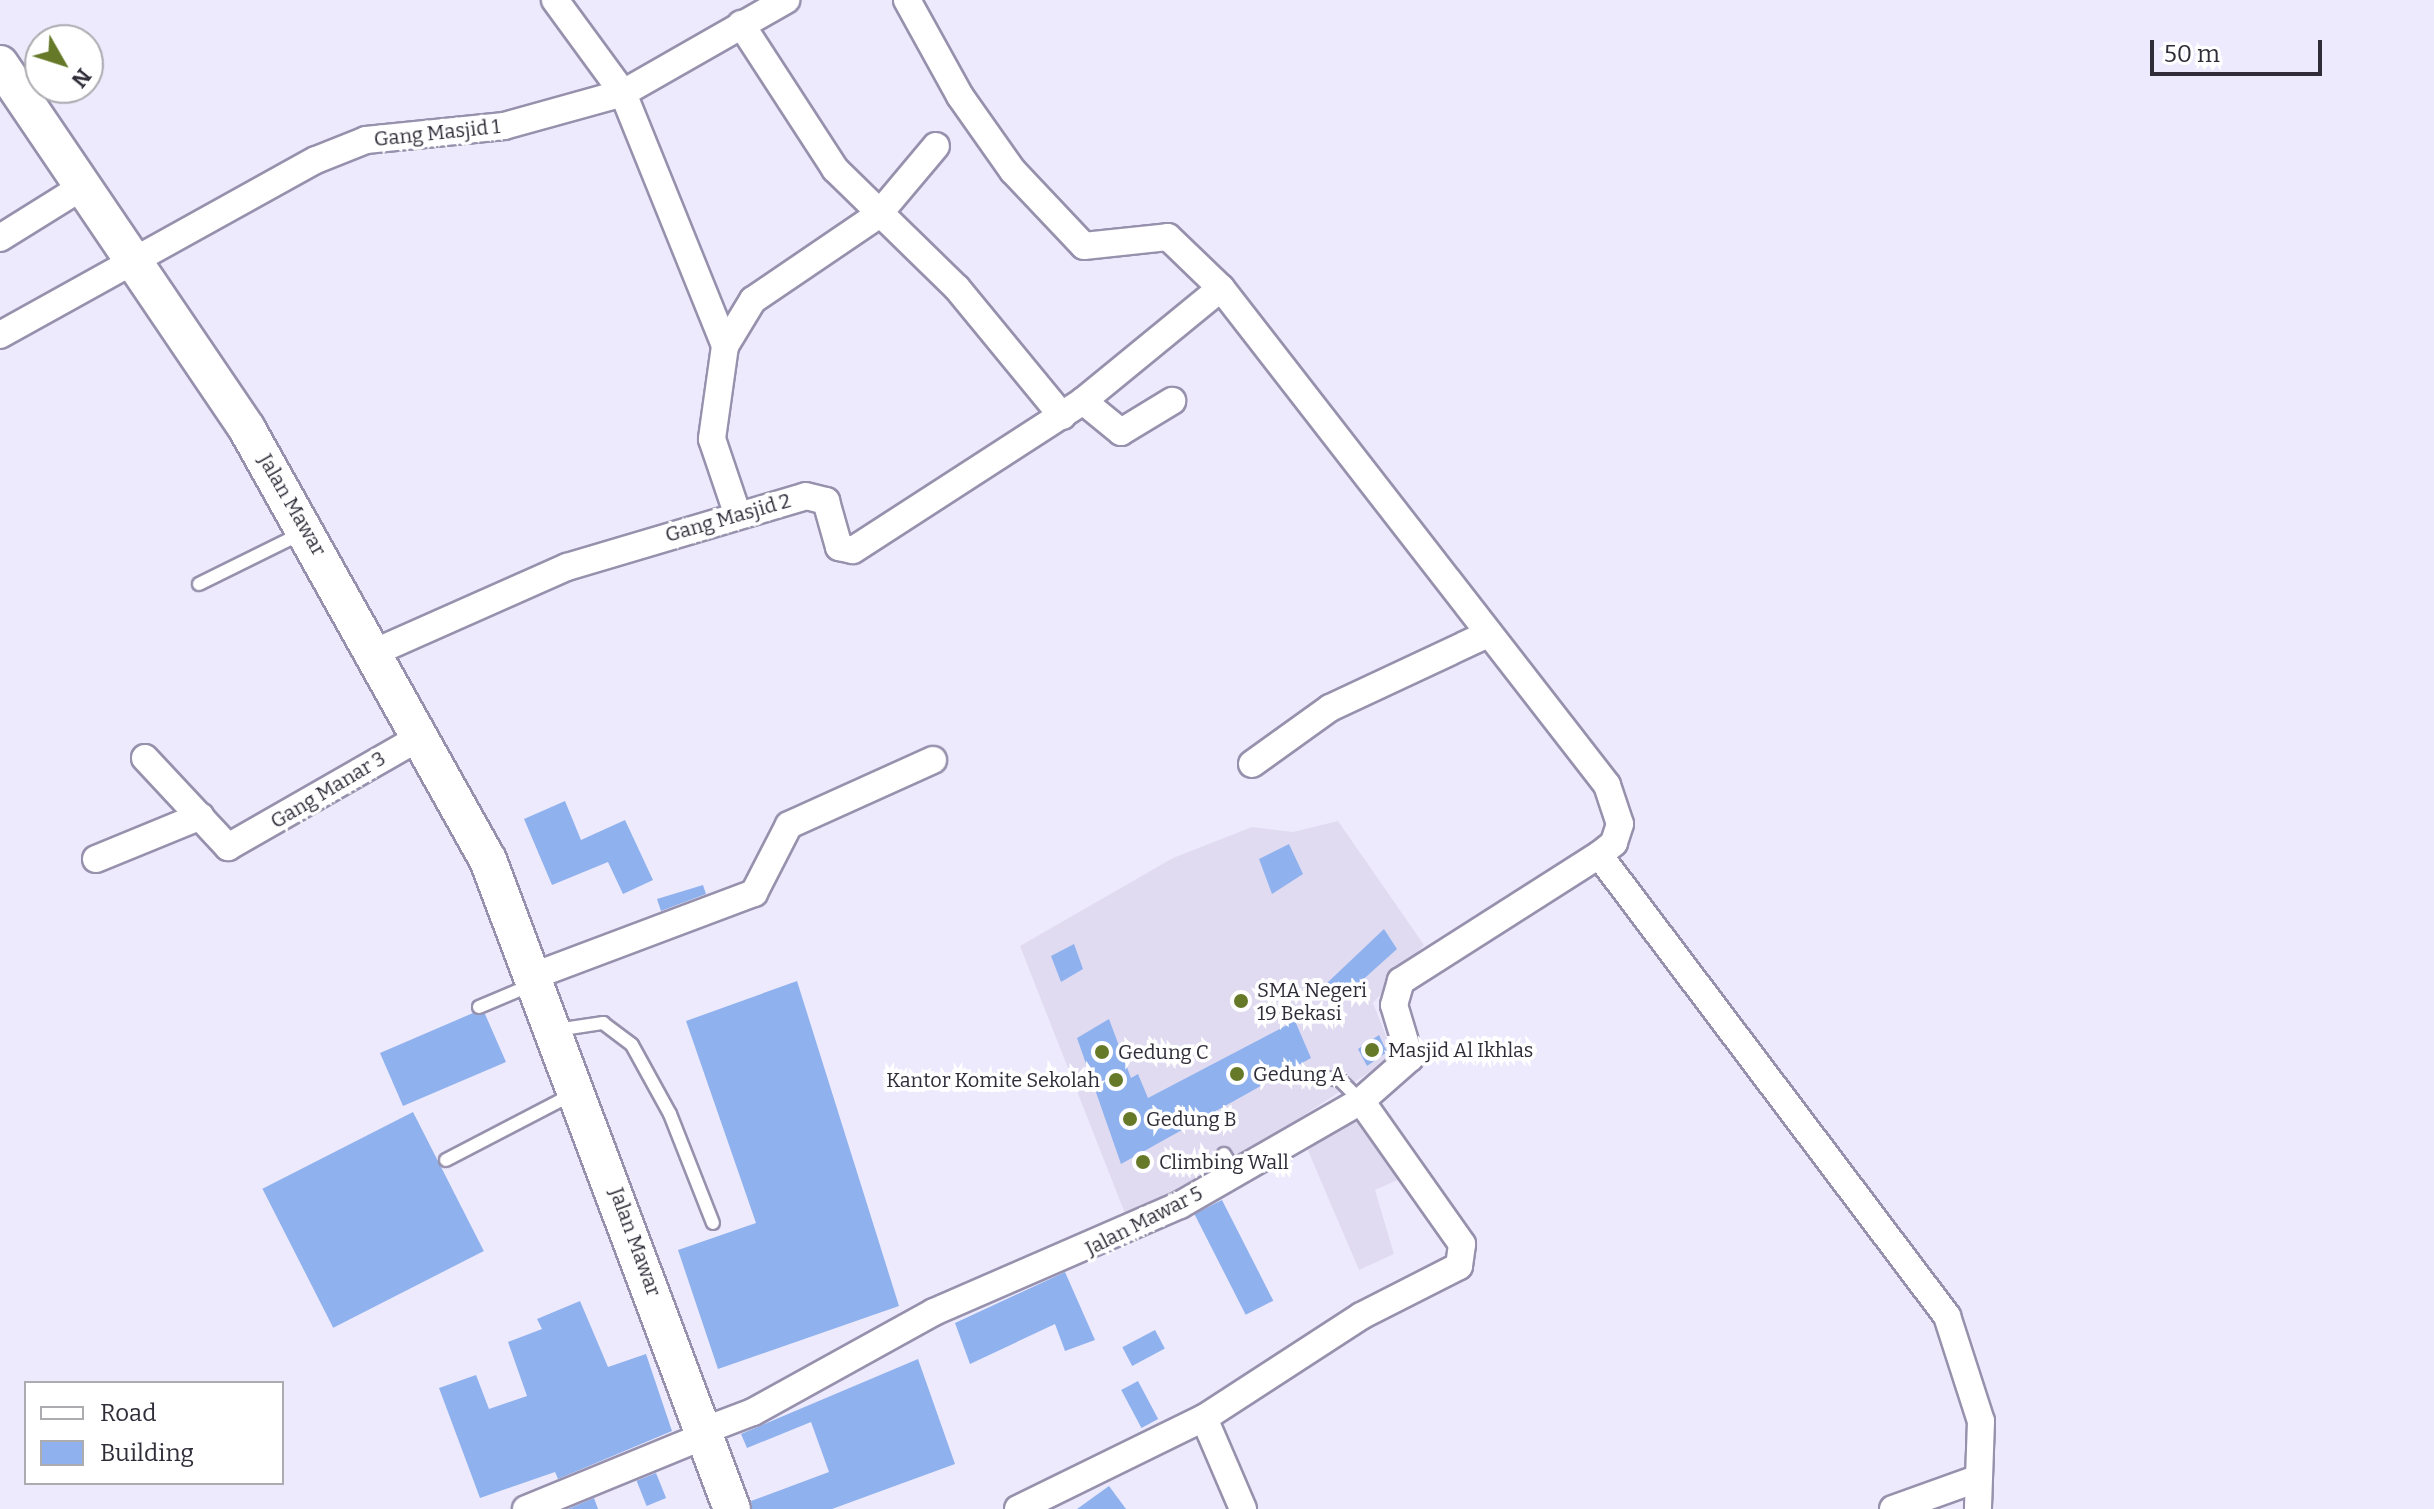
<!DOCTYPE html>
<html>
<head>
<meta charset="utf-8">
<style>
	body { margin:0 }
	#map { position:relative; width:2434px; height:1509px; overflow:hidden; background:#eeeafd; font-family:Bitter,serif }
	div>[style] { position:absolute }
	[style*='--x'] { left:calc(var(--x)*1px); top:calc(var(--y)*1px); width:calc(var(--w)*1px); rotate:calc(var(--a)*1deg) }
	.built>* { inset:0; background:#e0dbf1 }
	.building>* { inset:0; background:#8fb2ee; transform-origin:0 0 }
	.roads { filter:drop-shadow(2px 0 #9791ad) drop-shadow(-2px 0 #9791ad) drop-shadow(0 2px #9791ad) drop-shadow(0 -2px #9791ad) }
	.lane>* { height:12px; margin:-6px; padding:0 6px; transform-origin:6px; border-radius:6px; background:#fff }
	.street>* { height:26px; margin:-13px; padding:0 13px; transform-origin:13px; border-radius:13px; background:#fff }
	.secondary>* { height:36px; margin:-18px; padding:0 18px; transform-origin:18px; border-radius:18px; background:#fff }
	.dots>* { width:22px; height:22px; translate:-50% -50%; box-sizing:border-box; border:4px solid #fff; border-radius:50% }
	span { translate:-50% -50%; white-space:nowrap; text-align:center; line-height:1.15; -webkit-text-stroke:7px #fff; paint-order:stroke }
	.street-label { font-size:20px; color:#302d39 }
	.poi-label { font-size:20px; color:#302d39 }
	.left { translate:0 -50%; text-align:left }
	.right { translate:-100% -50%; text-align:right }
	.legend { position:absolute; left:24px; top:1381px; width:260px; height:104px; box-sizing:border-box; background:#fff; border:2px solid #acabb0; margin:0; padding:10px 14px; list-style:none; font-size:24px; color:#302d39 }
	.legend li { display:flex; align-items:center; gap:16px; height:40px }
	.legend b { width:40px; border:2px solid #acabb0 }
	.north { position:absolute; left:24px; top:24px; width:80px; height:80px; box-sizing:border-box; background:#fff; border:2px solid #acabb0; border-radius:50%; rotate:129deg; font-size:22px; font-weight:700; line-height:32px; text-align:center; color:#302d39 }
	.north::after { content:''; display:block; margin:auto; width:28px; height:36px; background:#657929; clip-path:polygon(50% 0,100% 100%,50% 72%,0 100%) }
	.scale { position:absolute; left:2150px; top:40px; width:172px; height:36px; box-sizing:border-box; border:4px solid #302d39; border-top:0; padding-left:10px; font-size:24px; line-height:28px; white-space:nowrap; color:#302d39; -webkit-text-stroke:6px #fff; paint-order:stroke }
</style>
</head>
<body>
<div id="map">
	<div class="built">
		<i style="clip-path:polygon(1338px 821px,1424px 945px,1373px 1003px,1394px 1056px,1231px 1163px,1126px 1216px,1020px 946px,1173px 858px,1252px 827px,1293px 832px)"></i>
		<i style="clip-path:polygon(1353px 1107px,1409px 1175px,1375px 1190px,1394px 1254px,1359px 1270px,1303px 1139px)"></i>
	</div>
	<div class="building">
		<i style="clip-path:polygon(565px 801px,581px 840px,625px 820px,653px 880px,623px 894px,608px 862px,552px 885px,524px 819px)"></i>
		<i style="clip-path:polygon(1289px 844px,1303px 874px,1272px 894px,1259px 859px)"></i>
		<i style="clip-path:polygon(703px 885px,706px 894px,661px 911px,657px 899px)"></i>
		<i style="clip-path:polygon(1384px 929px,1397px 949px,1337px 1003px,1326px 984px)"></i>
		<i style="clip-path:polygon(1074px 944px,1083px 969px,1061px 982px,1051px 956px)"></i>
		<i style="clip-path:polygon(797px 981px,899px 1306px,718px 1369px,678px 1250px,756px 1223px,686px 1021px)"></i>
		<i style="clip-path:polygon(473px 1013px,485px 1014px,506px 1062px,403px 1106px,380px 1053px)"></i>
		<i style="clip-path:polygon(1109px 1019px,1131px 1078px,1138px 1074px,1148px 1098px,1295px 1021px,1311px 1058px,1121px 1164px,1077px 1038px)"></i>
		<i style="clip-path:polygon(1379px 1035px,1387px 1052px,1367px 1066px,1358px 1049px)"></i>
		<i style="left:413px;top:1112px;width:156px;height:169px;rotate:63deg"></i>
		<i style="left:1222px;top:1200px;width:113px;height:31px;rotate:63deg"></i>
		<i style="clip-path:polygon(1065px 1272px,1095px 1340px,1065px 1351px,1055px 1324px,970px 1364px,955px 1323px)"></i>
		<i style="clip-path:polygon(580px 1301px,608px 1367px,646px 1354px,672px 1431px,558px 1479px,555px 1472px,480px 1498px,439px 1388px,476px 1375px,489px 1409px,527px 1396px,508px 1342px,542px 1329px,537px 1319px)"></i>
		<i style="left:1155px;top:1330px;width:21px;height:37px;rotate:62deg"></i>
		<i style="clip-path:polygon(918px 1359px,955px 1464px,832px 1509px,752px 1509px,751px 1501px,829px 1472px,811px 1422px,747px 1448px,741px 1434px)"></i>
		<i style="left:1138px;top:1381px;width:43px;height:19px;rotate:62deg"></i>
		<i style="left:656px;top:1473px;width:27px;height:21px;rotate:68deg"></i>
		<i style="clip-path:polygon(1109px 1486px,1126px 1509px,1077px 1509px)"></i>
		<i style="clip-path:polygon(594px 1498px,598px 1509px,568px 1509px)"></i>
	</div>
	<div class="roads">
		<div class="lane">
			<i style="--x:199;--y:584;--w:115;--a:-26.3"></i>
			<i style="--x:479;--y:1007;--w:56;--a:-22.9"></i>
			<i style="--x:556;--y:1030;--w:48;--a:-8.5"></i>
			<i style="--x:603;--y:1023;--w:36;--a:37"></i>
			<i style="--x:632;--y:1045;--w:79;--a:61.2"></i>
			<i style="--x:670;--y:1114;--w:117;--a:68.5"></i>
			<i style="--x:1317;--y:1077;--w:23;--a:7"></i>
			<i style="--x:1340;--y:1080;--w:30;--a:45"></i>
			<i style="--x:1224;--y:1154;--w:22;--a:58"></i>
			<i style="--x:446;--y:1160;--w:143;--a:-27.5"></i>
		</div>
		<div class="street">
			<i style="--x:555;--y:0;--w:115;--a:53.8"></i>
			<i style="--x:623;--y:93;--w:273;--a:68"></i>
			<i style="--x:725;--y:346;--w:94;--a:98"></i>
			<i style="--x:712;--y:439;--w:78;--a:71.3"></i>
			<i style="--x:907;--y:0;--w:110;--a:61.1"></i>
			<i style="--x:960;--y:96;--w:92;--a:54.8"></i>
			<i style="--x:1013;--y:171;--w:103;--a:46.6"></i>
			<i style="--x:1084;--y:246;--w:84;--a:-6.1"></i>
			<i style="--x:1168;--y:237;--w:74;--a:43.9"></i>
			<i style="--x:1221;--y:288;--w:629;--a:52.16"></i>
			<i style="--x:1607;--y:785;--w:41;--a:71.6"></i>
			<i style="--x:1620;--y:824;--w:20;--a:108"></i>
			<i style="--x:1614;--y:843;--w:19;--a:141"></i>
			<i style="--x:1599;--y:855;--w:578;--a:52.95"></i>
			<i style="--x:1947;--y:1316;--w:110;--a:72.1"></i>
			<i style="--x:1981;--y:1421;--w:88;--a:92"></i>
			<i style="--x:741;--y:24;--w:173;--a:57"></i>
			<i style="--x:835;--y:169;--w:170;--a:44.3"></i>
			<i style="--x:957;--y:288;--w:166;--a:50.6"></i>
			<i style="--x:0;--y:238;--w:100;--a:-31.9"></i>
			<i style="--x:0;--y:335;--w:361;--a:-29"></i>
			<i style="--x:316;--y:160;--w:54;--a:-21.8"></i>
			<i style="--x:366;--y:140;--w:139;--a:-5.8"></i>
			<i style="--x:504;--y:126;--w:123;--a:-15.5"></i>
			<i style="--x:623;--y:93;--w:188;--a:-29.7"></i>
			<i style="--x:725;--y:346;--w:54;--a:-58.7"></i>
			<i style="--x:753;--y:300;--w:151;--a:-34.2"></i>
			<i style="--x:878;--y:215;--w:90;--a:-50"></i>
			<i style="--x:1083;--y:401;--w:49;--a:39.2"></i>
			<i style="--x:1121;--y:432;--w:60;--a:-31.3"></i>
			<i style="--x:375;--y:652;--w:210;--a:-23.9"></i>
			<i style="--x:567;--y:567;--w:249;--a:-16.5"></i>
			<i style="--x:806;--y:496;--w:21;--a:14"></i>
			<i style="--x:826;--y:501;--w:48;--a:74.2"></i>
			<i style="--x:839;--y:547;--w:14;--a:12"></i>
			<i style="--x:853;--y:550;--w:274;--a:-32.9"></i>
			<i style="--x:1083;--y:401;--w:178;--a:-39.3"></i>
			<i style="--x:145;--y:758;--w:122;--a:47"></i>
			<i style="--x:228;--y:847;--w:221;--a:-29.8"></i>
			<i style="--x:1252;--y:764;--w:96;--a:-35.7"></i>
			<i style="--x:1330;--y:708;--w:172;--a:-25.1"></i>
			<i style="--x:96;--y:859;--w:113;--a:-22.3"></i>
			<i style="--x:536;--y:975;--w:233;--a:-20.6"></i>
			<i style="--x:754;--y:893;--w:76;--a:-62.8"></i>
			<i style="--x:789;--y:825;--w:158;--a:-24.3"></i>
			<i style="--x:1204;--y:1418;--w:99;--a:66.8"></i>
			<i style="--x:703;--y:1431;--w:53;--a:-20.8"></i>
			<i style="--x:753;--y:1412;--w:207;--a:-28.9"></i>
			<i style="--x:934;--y:1312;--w:268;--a:-23.5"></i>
			<i style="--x:1180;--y:1205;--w:209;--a:-29.9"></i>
			<i style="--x:1361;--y:1101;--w:65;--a:-41.3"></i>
			<i style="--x:1410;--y:1058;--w:55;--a:-106.8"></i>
			<i style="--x:1394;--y:1005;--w:25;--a:-74"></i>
			<i style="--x:1401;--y:981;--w:235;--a:-32.5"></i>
			<i style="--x:526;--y:1509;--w:192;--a:-22.3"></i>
			<i style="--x:1018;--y:1509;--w:207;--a:-26.1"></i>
			<i style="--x:1204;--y:1418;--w:187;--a:-33"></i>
			<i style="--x:1361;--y:1316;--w:110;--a:-27"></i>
			<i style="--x:1459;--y:1266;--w:22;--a:-82"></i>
			<i style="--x:1462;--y:1244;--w:175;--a:-125.2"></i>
			<i style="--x:1893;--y:1509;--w:91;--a:-19.8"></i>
		</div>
		<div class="secondary">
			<i style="--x:0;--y:64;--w:441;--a:55.9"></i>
			<i style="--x:247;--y:429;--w:494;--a:60.8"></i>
			<i style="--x:488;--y:860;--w:693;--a:69.4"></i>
		</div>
	</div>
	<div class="dots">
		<i style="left:1241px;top:1001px;background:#657929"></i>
		<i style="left:1372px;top:1050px;background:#657929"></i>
		<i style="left:1102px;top:1052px;background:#657929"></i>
		<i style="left:1237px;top:1074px;background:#657929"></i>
		<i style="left:1116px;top:1080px;background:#657929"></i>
		<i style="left:1130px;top:1119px;background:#657929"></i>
		<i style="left:1143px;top:1162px;background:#657929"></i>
	</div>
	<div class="street-label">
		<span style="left:437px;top:133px;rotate:-6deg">Gang Masjid 1</span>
		<span style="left:292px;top:505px;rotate:60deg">Jalan Mawar</span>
		<span style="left:728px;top:518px;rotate:-16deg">Gang Masjid 2</span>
		<span style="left:328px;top:790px;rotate:-31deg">Gang Manar 3</span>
		<span style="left:1144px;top:1221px;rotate:-27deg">Jalan Mawar 5</span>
		<span style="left:635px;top:1242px;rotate:70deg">Jalan Mawar</span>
	</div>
	<div class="poi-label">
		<span class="left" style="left:1257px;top:1002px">SMA Negeri<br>19 Bekasi</span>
		<span class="left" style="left:1388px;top:1050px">Masjid Al Ikhlas</span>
		<span class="left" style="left:1118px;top:1052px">Gedung C</span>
		<span class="left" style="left:1253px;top:1074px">Gedung A</span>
		<span class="right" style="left:1100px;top:1080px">Kantor Komite Sekolah</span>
		<span class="left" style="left:1146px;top:1119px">Gedung B</span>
		<span class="left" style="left:1159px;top:1162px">Climbing Wall</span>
	</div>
	<ul class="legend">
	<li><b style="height:10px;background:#fff"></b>Road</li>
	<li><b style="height:22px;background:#8fb2ee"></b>Building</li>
	</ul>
	<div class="north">N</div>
	<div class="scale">50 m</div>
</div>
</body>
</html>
